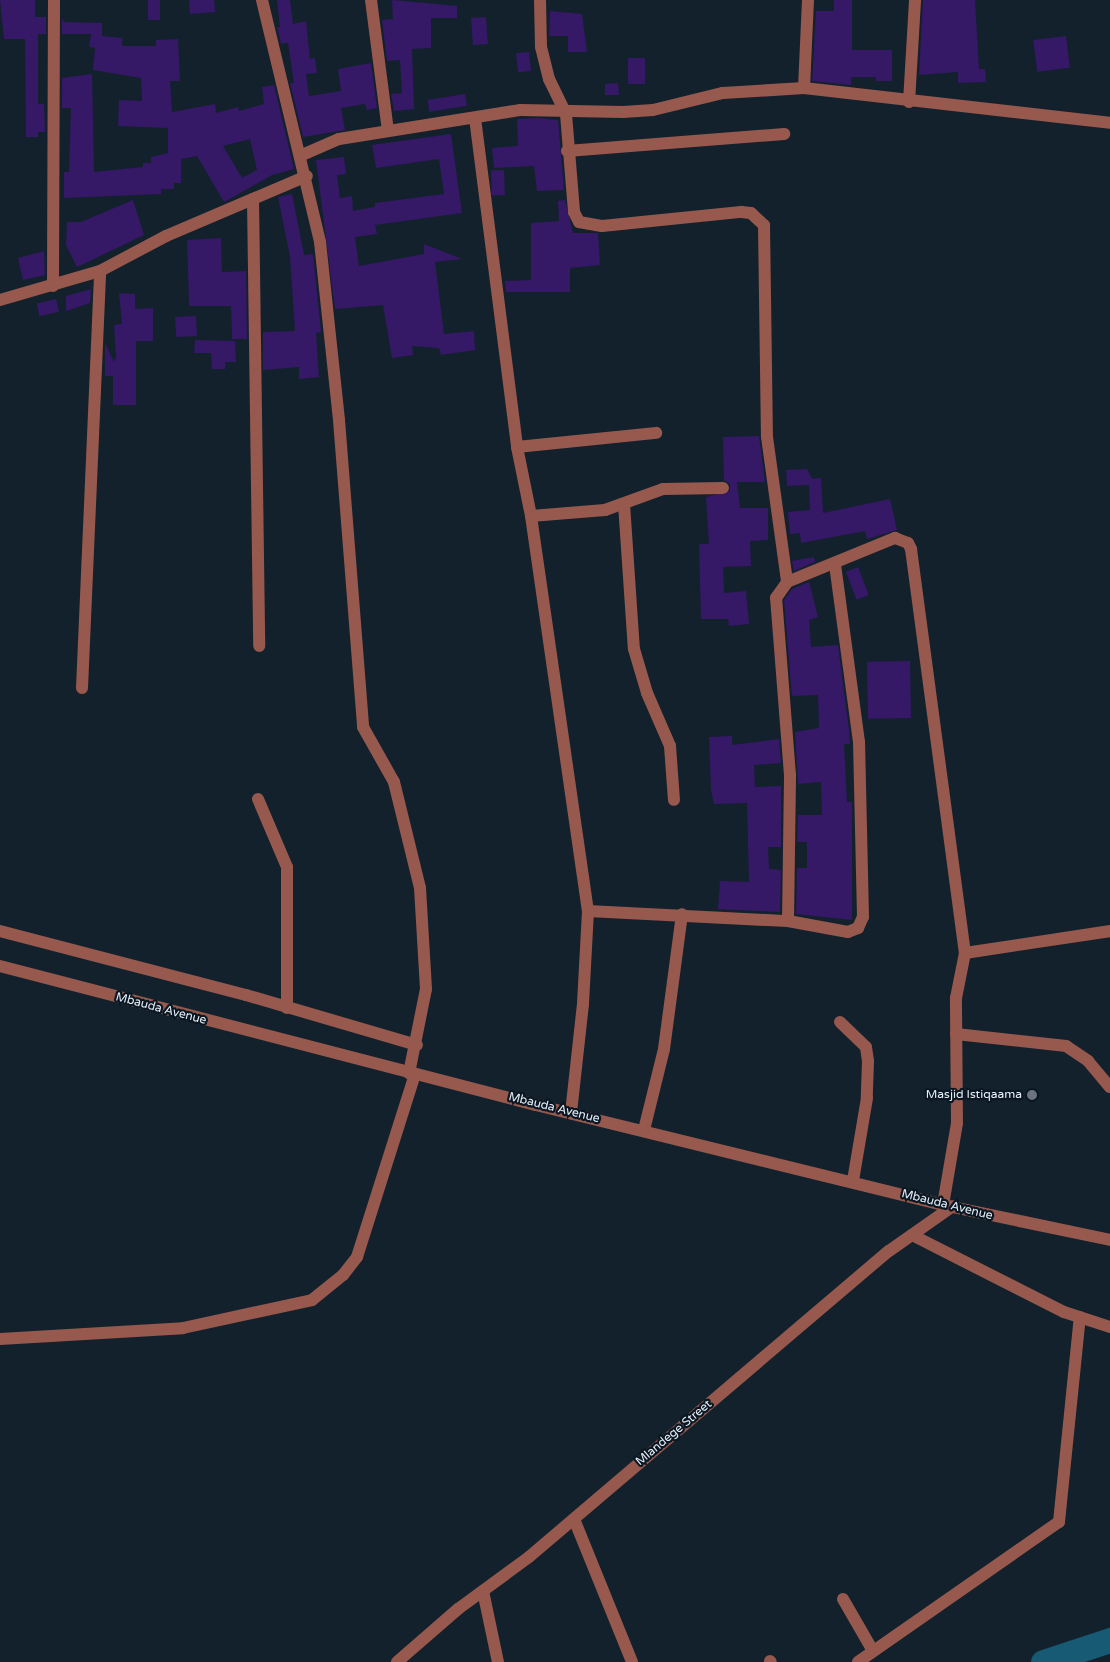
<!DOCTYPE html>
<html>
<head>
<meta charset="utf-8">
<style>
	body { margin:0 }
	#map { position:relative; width:1110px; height:1662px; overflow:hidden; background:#13212d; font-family:"Varela Round",sans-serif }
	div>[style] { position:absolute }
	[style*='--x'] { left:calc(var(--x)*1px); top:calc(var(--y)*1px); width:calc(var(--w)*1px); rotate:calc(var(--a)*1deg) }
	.river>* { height:25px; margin:-12.5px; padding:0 12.5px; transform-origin:12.5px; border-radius:12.5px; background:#165a73 }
	.building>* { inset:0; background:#351866; transform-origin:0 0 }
	.minor>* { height:12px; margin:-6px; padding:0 6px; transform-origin:6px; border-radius:6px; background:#97594d }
	.dots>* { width:14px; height:14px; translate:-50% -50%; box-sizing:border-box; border:2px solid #0a1723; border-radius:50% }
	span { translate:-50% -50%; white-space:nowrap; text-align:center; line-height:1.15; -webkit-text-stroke:4.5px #0a1723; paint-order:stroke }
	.street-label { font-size:12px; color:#e7f0f9 }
	.poi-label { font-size:12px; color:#e7f0f9 }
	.right { translate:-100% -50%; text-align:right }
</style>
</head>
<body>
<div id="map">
	<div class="river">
		<i style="--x:1043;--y:1662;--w:71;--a:-18.2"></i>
	</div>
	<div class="building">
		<i style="clip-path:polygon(0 0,35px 0,35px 17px,46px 17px,46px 34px,38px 34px,38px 104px,44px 104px,45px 132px,38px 132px,38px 137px,26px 137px,25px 39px,4px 39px)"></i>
		<i style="left:148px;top:0;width:12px;height:20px"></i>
		<i style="clip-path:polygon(189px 0,214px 0,215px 12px,190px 14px)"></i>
		<i style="clip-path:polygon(277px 0,290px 0,293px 24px,306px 21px,310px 59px,315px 58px,317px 73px,306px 74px,309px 96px,341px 91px,338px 69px,371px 63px,377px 108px,367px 110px,365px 104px,341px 108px,345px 130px,303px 137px,290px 83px,294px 83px,288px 43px,281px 44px,277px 27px,280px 27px)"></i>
		<i style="clip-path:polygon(392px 0,457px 6px,457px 18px,431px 18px,431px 48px,412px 49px,414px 109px,394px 111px,391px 94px,402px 93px,400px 60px,387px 61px,382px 20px,393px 19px)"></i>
		<i style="clip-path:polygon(834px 0,852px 0,852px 50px,892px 50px,892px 81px,876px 81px,876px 77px,851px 77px,851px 85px,812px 81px,816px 11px,834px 11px)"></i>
		<i style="clip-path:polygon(923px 0,975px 0,979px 69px,985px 69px,986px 82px,958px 83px,958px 72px,919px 75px)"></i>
		<i style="clip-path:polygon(550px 11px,582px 14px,587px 52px,568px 52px,568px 36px,549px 36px)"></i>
		<i style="left:486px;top:17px;width:27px;height:15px;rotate:86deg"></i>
		<i style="clip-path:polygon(evenodd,62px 18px,64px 22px,102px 23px,102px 36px,122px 38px,122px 46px,156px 46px,156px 40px,178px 39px,180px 81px,170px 81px,172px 112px,215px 104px,216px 113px,238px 107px,239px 111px,264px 104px,262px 87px,274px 85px,294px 169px,272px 175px,224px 202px,197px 156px,181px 159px,181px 183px,174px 183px,174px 189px,161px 189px,161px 194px,64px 198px,64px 172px,69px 172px,71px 108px,62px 108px,62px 78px,92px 74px,94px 172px,143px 167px,143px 163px,151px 163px,151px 157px,168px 153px,168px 128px,118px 126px,119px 100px,142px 101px,141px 78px,93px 70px,95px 48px,89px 47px,91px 34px,62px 34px,62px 18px,250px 139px,257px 170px,242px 178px,223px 146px,250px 139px)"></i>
		<i style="left:1066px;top:36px;width:32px;height:33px;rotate:83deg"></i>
		<i style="left:529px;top:52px;width:19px;height:13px;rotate:84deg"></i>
		<i style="left:628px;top:58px;width:17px;height:26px"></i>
		<i style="clip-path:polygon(618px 83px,619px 95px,605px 95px,605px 84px)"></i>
		<i style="left:465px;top:94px;width:12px;height:38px;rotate:81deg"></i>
		<i style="clip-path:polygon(538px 118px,558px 120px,564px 190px,537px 191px,534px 166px,494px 168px,492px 148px,518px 146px,517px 119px)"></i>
		<i style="clip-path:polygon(451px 134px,462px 213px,375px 225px,377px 234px,355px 237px,359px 266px,424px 254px,424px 244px,462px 259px,435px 262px,444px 334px,474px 331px,475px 350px,441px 355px,439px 348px,412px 346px,413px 355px,392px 358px,383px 305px,335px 309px,316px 160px,344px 157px,346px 174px,337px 175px,340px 198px,352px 196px,353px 211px,375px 207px,375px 203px,444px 194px,439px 159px,376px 168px,372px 145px)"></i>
		<i style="left:504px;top:170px;width:25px;height:13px;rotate:88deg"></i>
		<i style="clip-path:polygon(292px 194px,304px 255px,313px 254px,321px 332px,316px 333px,319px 377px,299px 379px,299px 367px,263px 370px,263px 332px,295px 331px,290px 257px,278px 197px)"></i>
		<i style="clip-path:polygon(133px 200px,144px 235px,77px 267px,66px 245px,67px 222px,81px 222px)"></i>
		<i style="clip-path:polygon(565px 200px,573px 233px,598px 233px,600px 265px,570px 268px,570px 292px,506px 292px,505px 281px,531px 280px,531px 223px,559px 221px,558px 201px)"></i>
		<i style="clip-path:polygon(221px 238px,222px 272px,246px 271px,247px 339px,232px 339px,231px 306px,189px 306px,187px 240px)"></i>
		<i style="clip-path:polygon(44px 251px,45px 275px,23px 280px,18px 258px)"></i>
		<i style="clip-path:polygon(91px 289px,90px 303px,66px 311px,66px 296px)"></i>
		<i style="clip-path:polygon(119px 293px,135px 294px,135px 309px,153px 308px,153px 341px,136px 341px,136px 405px,113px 405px,113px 376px,105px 376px,105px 343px,114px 362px,116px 357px,114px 325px,122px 324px)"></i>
		<i style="left:56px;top:299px;width:13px;height:20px;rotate:77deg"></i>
		<i style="left:196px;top:316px;width:20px;height:21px;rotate:87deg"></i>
		<i style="clip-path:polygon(195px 340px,235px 341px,236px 362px,225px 362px,225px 369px,212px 369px,211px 353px,194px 353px)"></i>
		<i style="clip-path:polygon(759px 436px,765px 482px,737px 482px,740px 508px,768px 508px,768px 540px,750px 541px,751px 566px,723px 567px,724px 593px,746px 591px,749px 624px,729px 626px,728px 619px,701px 619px,699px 544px,709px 544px,706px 497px,730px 491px,730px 484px,724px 480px,723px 437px)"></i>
		<i style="clip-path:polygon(807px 469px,812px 479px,821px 478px,823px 513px,890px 499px,897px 530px,867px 539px,865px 531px,801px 543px,800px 533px,790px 534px,788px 512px,810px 510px,809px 485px,787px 486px,786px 470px)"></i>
		<i style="clip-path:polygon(814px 557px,815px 562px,794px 571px,792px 561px)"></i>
		<i style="left:858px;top:567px;width:30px;height:13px;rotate:69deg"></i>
		<i style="clip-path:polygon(809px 582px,818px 617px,809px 620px,811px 647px,838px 645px,849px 730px,850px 744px,844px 744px,847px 802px,852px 802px,852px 920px,796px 914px,797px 868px,807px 868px,807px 842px,797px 842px,798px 815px,822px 815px,821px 782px,798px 784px,795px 732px,819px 728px,818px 695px,792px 696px,784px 600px,792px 589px)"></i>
		<i style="left:910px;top:661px;width:57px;height:43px;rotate:89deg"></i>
		<i style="clip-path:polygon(732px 736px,732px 745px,779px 739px,781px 763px,754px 765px,755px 787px,781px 786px,781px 847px,768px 847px,769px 869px,781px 870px,780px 912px,718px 909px,720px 881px,749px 882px,747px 803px,714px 804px,711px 790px,709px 737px)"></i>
	</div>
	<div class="minor">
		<i style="--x:262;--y:0;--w:249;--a:76.5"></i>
		<i style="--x:320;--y:242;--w:179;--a:83.9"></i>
		<i style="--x:339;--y:420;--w:308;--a:85.5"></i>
		<i style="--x:363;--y:727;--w:63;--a:60.6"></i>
		<i style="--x:394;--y:782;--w:109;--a:76.2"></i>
		<i style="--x:420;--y:888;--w:101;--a:86.6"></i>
		<i style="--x:426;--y:989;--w:86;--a:101.4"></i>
		<i style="--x:371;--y:0;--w:132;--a:82.6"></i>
		<i style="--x:540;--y:0;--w:47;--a:88.8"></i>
		<i style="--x:541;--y:47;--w:33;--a:76"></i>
		<i style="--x:549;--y:79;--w:39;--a:64"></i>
		<i style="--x:566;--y:114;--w:98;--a:85.3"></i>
		<i style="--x:574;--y:212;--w:11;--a:63"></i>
		<i style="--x:579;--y:222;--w:23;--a:10"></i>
		<i style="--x:602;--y:226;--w:140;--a:-5.8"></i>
		<i style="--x:741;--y:212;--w:10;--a:6"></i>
		<i style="--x:751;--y:213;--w:18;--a:43"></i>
		<i style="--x:764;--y:225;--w:212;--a:89.2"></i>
		<i style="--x:767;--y:437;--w:146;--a:82.1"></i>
		<i style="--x:804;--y:88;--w:88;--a:-87.4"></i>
		<i style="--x:909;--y:102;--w:102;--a:-86.6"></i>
		<i style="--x:475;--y:118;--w:332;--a:82.7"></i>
		<i style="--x:517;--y:447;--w:70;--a:78.5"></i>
		<i style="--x:531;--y:516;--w:399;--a:81.8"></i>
		<i style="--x:588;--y:911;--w:93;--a:93.1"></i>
		<i style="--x:583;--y:1004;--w:110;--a:96.3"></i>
		<i style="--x:567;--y:151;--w:218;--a:-4.5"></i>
		<i style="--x:302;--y:155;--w:40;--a:-23.4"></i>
		<i style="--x:339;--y:139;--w:183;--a:-9.1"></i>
		<i style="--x:520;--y:110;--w:103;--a:1.1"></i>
		<i style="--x:623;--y:112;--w:30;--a:-4"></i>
		<i style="--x:653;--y:110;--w:72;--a:-13.7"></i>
		<i style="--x:723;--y:93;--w:81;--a:-3.5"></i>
		<i style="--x:804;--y:88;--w:308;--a:6.5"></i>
		<i style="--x:253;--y:199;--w:447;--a:89.2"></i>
		<i style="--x:53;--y:286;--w:286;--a:-89.8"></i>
		<i style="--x:0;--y:300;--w:104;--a:-16.2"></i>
		<i style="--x:100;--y:271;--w:75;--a:-27.9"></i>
		<i style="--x:166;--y:236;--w:153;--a:-23.1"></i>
		<i style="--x:517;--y:447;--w:140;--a:-5.8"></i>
		<i style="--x:624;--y:504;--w:145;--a:86.1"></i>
		<i style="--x:634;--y:649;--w:46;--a:73.5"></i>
		<i style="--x:647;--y:693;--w:58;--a:66.5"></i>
		<i style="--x:670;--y:746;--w:54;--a:85.8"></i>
		<i style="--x:531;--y:516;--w:74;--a:-4.6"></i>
		<i style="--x:605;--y:510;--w:62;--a:-19.9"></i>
		<i style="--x:663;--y:489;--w:60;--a:-1"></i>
		<i style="--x:82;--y:688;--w:417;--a:-87.5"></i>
		<i style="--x:258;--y:799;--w:74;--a:66.9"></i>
		<i style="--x:287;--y:867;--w:141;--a:90"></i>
		<i style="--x:588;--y:911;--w:200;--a:2.9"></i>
		<i style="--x:788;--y:921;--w:61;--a:10.4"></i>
		<i style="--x:848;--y:932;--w:11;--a:-22"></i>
		<i style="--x:858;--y:928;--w:12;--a:-66"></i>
		<i style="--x:863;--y:917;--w:175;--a:-91.3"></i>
		<i style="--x:859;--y:742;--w:179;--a:-97.7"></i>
		<i style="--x:788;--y:921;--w:146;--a:-89.2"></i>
		<i style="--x:790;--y:775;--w:178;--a:-94.5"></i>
		<i style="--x:776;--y:598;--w:19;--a:-55"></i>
		<i style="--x:787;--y:582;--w:117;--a:-22.2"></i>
		<i style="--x:895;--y:538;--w:14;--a:21"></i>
		<i style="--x:908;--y:543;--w:7;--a:63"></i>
		<i style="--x:911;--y:549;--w:408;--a:82.4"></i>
		<i style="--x:0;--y:931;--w:254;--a:14.6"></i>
		<i style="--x:246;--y:995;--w:178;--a:16.3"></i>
		<i style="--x:0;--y:966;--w:554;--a:14.54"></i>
		<i style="--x:536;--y:1105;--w:419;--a:13.8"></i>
		<i style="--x:943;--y:1205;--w:171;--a:11.8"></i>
		<i style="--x:840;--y:1022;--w:36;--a:44"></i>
		<i style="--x:866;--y:1047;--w:14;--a:82"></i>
		<i style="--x:868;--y:1061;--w:37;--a:92"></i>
		<i style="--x:867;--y:1098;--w:84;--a:99.6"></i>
		<i style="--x:956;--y:1034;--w:111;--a:6.2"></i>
		<i style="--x:1066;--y:1046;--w:27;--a:34"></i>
		<i style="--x:1088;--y:1061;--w:34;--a:50"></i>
		<i style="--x:644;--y:1130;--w:83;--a:-76.1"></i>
		<i style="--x:664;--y:1049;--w:136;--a:-82.4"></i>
		<i style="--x:943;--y:1205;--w:83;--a:-80.3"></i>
		<i style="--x:957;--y:1123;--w:125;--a:-90.5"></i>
		<i style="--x:956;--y:998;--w:46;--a:-78.7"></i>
		<i style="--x:965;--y:953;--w:147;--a:-8.6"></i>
		<i style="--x:912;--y:1235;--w:170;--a:26.9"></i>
		<i style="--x:1064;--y:1312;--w:48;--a:18.1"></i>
		<i style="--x:0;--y:1339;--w:183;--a:-3.4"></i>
		<i style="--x:183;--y:1328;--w:132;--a:-12.2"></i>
		<i style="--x:312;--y:1300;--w:40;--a:-39"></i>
		<i style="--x:343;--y:1275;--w:23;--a:-52"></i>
		<i style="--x:357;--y:1257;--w:192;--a:-72.4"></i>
		<i style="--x:574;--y:1519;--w:154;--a:67.9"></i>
		<i style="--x:483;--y:1591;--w:73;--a:78.1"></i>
		<i style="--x:843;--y:1599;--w:60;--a:60"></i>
		<i style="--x:770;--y:1661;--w:1;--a:45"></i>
		<i style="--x:397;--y:1662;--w:81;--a:-41"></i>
		<i style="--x:458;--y:1609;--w:88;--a:-36.2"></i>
		<i style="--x:529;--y:1557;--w:472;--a:-40.4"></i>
		<i style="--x:889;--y:1251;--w:78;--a:-35.1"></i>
		<i style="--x:858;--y:1662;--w:245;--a:-34.9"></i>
		<i style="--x:1059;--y:1522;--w:206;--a:-84.2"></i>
	</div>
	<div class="dots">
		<i style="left:1032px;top:1095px;background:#6b7280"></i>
	</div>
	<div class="street-label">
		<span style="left:161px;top:1009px;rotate:15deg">Mbauda Avenue</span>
		<span style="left:554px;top:1108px;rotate:14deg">Mbauda Avenue</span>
		<span style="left:947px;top:1205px;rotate:14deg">Mbauda Avenue</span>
		<span style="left:674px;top:1433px;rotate:-40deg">Mlandege Street</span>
	</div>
	<div class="poi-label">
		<span class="right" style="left:1022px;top:1095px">Masjid Istiqaama</span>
	</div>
</div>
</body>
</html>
